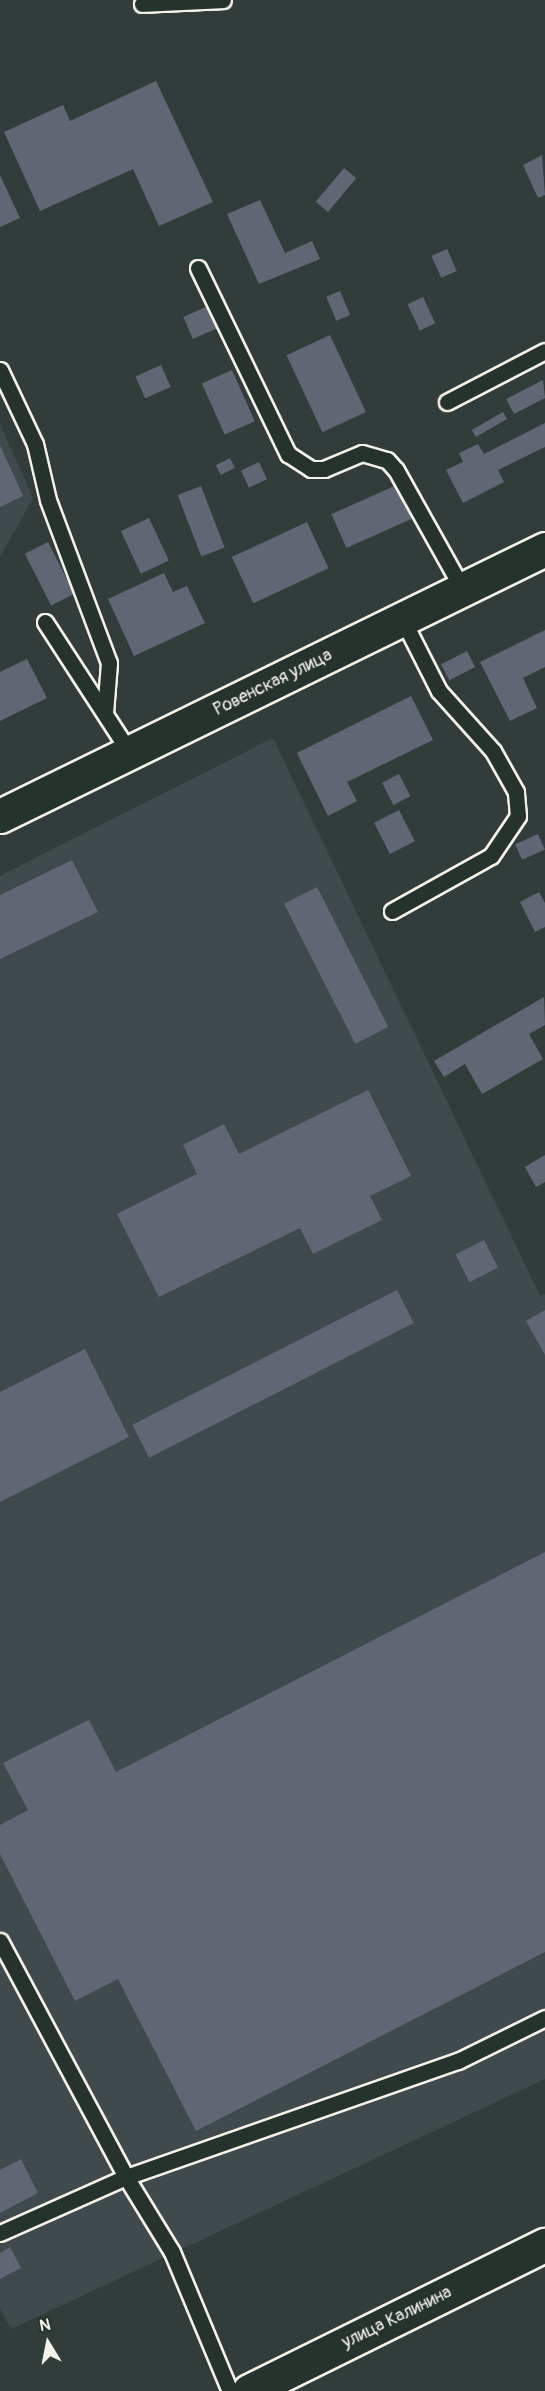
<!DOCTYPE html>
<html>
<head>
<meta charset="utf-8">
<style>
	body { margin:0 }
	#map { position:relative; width:545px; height:2391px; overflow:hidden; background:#323d3b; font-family:Pangolin,sans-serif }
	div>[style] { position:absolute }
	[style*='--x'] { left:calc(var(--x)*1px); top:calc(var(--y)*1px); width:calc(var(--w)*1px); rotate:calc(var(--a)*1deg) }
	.built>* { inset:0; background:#40494c }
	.building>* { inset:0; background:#606673; transform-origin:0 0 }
	.roads { filter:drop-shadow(2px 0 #f4f1e8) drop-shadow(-2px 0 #f4f1e8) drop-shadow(0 2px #f4f1e8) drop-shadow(0 -2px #f4f1e8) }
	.service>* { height:15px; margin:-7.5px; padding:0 7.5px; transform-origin:7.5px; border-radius:7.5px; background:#26332d }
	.secondary>* { height:33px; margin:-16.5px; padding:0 16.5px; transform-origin:16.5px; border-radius:16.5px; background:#26332d }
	span { translate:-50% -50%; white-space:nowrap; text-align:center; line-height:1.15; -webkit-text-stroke:5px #26332d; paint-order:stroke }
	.street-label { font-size:18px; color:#f4f1e8 }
	.north { position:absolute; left:18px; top:2313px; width:60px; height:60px; -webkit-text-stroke:4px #26332d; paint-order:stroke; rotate:350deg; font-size:16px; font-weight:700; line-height:24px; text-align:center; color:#f4f1e8 }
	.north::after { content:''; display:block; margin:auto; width:21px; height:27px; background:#f4f1e8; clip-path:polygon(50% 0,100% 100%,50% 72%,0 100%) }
</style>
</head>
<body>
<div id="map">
	<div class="built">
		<i style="clip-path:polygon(0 424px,33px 498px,0 557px)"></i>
		<i style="clip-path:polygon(273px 738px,540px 1296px,545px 1294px,545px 2079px,11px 2329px,0 2309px,0 876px)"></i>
	</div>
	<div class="building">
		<i style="clip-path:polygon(156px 81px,213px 202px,159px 226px,133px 169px,40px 211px,4px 132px,63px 105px,70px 121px)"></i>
		<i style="clip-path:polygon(542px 155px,545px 195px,538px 198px,523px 165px)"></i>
		<i style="left:344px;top:168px;width:16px;height:44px;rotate:40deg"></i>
		<i style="clip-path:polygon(0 175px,20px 218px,0 227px)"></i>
		<i style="clip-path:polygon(260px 200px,285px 253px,312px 241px,320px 259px,259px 284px,227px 214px)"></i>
		<i style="left:447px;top:249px;width:24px;height:17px;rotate:66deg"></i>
		<i style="left:340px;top:291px;width:26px;height:15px;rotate:67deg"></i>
		<i style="left:423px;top:297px;width:29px;height:17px;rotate:65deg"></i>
		<i style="left:208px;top:306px;width:24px;height:27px;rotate:66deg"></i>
		<i style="left:330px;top:335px;width:85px;height:48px;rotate:65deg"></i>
		<i style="left:161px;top:365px;width:24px;height:28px;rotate:66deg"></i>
		<i style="left:232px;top:370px;width:56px;height:33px;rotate:66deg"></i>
		<i style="clip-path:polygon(543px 380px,545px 398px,514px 414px,506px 399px)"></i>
		<i style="left:503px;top:412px;width:8px;height:36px;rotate:60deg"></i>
		<i style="clip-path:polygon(545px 423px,545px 447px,498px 470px,504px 482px,463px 503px,446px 470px,463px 462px,459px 453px,478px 444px,484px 454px)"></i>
		<i style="clip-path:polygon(0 445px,23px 496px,0 507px)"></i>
		<i style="left:230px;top:458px;width:11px;height:16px;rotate:63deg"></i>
		<i style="left:259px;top:462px;width:19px;height:20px;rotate:65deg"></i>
		<i style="left:399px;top:484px;width:37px;height:74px;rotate:66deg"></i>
		<i style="left:201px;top:486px;width:66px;height:25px;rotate:69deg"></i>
		<i style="left:149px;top:518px;width:47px;height:31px;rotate:65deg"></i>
		<i style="left:307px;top:522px;width:51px;height:83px;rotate:65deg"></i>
		<i style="left:48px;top:542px;width:58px;height:26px;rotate:63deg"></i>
		<i style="clip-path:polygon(164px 573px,173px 592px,187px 586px,205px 623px,134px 656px,108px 599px)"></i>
		<i style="clip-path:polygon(545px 630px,545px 667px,523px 678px,537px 708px,510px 721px,480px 662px)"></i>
		<i style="left:467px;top:651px;width:18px;height:29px;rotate:63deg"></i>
		<i style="clip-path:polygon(27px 659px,47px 698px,0 721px,0 672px)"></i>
		<i style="clip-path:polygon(411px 696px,433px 740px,347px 782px,357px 801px,328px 816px,297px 753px)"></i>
		<i style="left:399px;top:774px;width:25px;height:19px;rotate:63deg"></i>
		<i style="left:399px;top:810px;width:35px;height:28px;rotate:63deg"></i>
		<i style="left:538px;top:834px;width:17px;height:25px;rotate:66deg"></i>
		<i style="clip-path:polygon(72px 860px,98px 912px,0 959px,0 895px)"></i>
		<i style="left:317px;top:887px;width:157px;height:37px;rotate:63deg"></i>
		<i style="clip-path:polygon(539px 892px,545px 903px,545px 927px,535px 932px,520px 902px)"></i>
		<i style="clip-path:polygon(544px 997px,545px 1025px,529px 1034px,543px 1059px,482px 1094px,465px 1064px,444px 1077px,434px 1061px)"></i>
		<i style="clip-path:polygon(368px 1090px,411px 1176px,370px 1196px,382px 1220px,313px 1254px,300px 1228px,159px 1297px,117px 1214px,197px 1174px,183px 1145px,224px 1124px,239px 1154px)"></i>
		<i style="clip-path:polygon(545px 1155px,545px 1182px,536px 1187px,525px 1167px)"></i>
		<i style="left:484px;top:1240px;width:31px;height:32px;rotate:63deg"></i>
		<i style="left:397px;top:1290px;width:37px;height:297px;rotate:63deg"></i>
		<i style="clip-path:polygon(545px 1310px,545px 1355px,526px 1321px)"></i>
		<i style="clip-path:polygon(85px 1349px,129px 1437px,0 1502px,0 1392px)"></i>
		<i style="clip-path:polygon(545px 1552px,545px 1952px,196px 2131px,118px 1979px,75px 2001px,0 1854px,0 1825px,28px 1810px,3px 1763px,89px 1720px,116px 1772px)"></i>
		<i style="clip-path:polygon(21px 2159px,38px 2193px,0 2213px,0 2170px)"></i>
		<i style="clip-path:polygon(10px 2247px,21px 2268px,0 2279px,0 2253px)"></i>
	</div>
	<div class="roads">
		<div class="service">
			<i style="--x:142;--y:4;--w:81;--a:-2.8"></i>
			<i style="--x:198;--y:268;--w:207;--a:64.2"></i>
			<i style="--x:288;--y:454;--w:27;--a:33"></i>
			<i style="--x:311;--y:469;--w:13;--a:0"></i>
			<i style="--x:324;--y:469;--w:41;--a:-22.8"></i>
			<i style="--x:362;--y:453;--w:26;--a:16"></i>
			<i style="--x:387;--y:460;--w:13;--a:48"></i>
			<i style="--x:396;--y:470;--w:137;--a:60.8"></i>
			<i style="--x:0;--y:370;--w:82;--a:64.7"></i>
			<i style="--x:35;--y:444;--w:57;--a:76.9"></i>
			<i style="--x:48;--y:500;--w:174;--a:69.5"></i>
			<i style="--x:109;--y:663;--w:50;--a:94.6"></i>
			<i style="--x:447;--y:402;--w:110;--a:-27.5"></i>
			<i style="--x:45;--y:622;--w:156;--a:57"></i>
			<i style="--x:392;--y:911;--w:113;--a:-29.1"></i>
			<i style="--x:491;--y:856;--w:48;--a:-56"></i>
			<i style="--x:518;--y:816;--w:24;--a:-95"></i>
			<i style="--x:516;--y:792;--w:47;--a:-119.3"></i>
			<i style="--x:493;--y:751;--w:81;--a:-132"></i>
			<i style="--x:439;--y:691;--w:80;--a:-116.9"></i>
			<i style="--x:0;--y:1941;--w:268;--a:61.9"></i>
			<i style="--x:126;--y:2177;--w:88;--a:58.5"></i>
			<i style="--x:172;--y:2252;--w:151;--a:67.4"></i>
			<i style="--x:0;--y:2233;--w:138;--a:-24"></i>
			<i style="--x:126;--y:2177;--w:352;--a:-19.3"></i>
			<i style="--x:458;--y:2061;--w:97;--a:-26.3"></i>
		</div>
		<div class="secondary">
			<i style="--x:0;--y:816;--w:607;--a:-26.1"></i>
			<i style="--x:249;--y:2391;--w:330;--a:-26.3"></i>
		</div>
	</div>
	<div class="street-label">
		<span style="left:273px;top:683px;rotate:-26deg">Ровенская улица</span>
		<span style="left:397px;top:2318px;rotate:-26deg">улица Калинина</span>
	</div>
	<div class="north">N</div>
</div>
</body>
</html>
